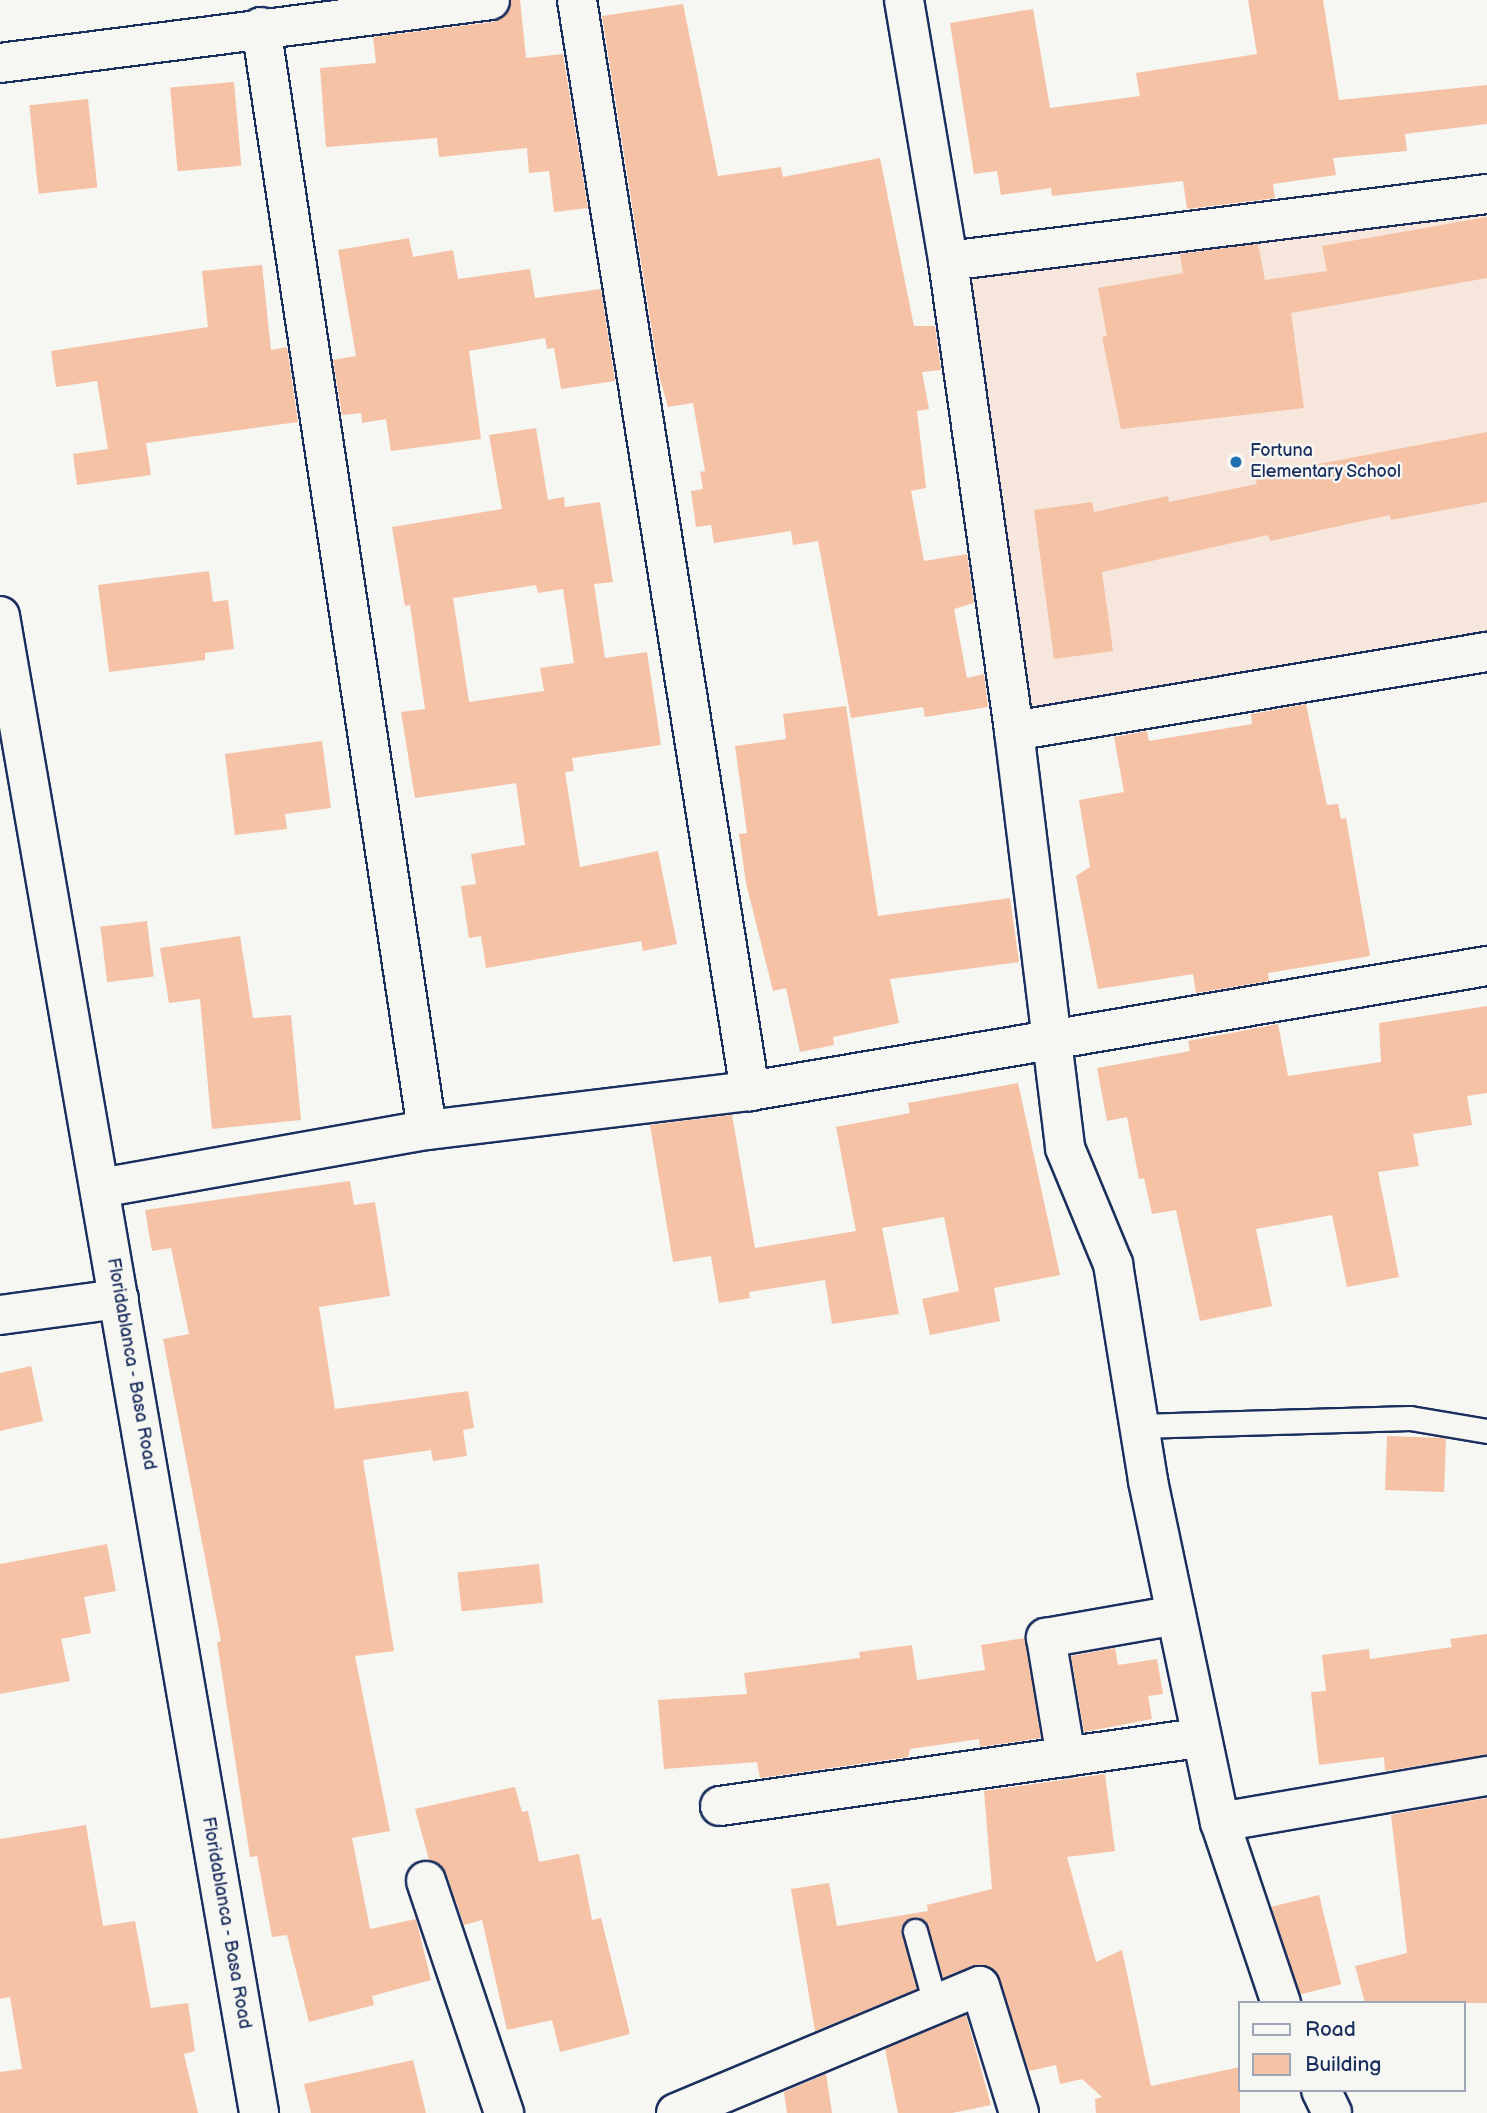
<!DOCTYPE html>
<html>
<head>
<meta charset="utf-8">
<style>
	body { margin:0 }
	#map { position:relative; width:1487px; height:2113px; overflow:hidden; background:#f6f6f2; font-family:"Balsamiq Sans",sans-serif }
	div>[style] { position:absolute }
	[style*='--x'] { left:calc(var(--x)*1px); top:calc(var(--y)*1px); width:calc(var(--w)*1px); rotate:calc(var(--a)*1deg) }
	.built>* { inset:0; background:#f6e6db }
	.building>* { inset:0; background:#f5c2a6; transform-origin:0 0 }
	.roads { filter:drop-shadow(2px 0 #1b2f5e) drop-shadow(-2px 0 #1b2f5e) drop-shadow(0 2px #1b2f5e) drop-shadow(0 -2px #1b2f5e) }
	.service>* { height:23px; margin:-11.5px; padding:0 11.5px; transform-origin:11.5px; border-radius:11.5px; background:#f6f6f2 }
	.minor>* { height:38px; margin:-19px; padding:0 19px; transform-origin:19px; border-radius:19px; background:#f6f6f2 }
	.primary>* { height:38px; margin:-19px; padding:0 19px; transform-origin:19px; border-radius:19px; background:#f6f6f2 }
	.dots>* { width:19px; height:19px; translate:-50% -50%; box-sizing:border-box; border:4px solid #f6f6f2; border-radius:50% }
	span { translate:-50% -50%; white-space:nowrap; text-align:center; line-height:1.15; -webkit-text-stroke:5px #f6f6f2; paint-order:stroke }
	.poi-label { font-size:18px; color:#1b2f5e }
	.left { translate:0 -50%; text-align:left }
	.street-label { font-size:18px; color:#1b2f5e }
	.legend { position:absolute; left:1238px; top:2001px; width:228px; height:91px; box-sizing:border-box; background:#f6f6f2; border:2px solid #9ea6b7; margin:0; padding:9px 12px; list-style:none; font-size:21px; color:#1b2f5e }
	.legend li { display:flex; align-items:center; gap:14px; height:35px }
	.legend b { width:35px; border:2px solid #9ea6b7 }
</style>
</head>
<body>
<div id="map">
	<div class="built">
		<i style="clip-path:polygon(1487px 202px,1487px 647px,1021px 725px,959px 276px)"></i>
	</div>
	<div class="building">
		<i style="clip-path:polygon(511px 0,520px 0,526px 58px,563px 54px,588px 208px,554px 212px,549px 171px,529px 173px,527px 148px,439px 157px,437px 138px,326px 147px,320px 68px,376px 63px,373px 37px,493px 22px,504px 17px)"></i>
		<i style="clip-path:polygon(1248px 0,1323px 0,1339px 100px,1487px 85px,1487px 124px,1405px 134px,1407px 151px,1333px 158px,1336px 175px,1273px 184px,1275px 198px,1187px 209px,1183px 181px,1052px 196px,1051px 188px,1001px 195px,997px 171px,974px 174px,950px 23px,1033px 9px,1050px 108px,1140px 96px,1136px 73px,1257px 54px)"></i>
		<i style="clip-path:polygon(683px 4px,718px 176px,781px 167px,783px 177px,880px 158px,914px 326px,935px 326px,941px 370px,922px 372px,929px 409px,917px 411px,926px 488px,911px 491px,924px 561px,967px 554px,974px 603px,954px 609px,967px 678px,984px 674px,988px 707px,925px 717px,923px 707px,851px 718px,818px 541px,793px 545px,791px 531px,714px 543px,711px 525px,696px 527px,691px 491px,703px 489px,700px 472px,705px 471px,693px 403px,668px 407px,659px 375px,602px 16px)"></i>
		<i style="left:234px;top:82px;width:84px;height:64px;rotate:85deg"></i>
		<i style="left:88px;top:99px;width:89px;height:59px;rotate:84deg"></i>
		<i style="clip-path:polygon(1487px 217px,1487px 278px,1291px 313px,1304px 408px,1121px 429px,1102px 337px,1107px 336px,1098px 288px,1183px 273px,1180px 254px,1258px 244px,1265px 280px,1327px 271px,1322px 246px)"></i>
		<i style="clip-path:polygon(409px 238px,413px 257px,453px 250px,458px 279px,530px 269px,535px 298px,601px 289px,615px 381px,561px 389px,554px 348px,547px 349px,545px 338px,469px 351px,481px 439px,391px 451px,386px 419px,362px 423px,361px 413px,342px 415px,333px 360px,356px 356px,338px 250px)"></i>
		<i style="clip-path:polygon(262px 265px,271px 350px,287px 347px,298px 422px,146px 443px,151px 475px,77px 485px,73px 454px,108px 449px,97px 381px,56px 387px,51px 351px,208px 327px,202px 271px)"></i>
		<i style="clip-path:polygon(evenodd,536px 428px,548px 500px,564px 497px,565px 507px,600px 502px,613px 582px,594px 584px,605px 658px,647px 652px,661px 745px,572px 758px,574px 771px,565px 772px,580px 867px,658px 851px,677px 944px,643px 951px,641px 941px,486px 968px,481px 936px,469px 938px,461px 886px,476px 884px,471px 854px,525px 845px,516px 783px,415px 798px,401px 712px,425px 709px,410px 605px,405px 606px,392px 527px,502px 509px,489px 435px,536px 428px,536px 585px,538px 593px,563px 589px,574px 663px,540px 668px,544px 691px,469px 702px,453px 598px,536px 585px)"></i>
		<i style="clip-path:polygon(1487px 432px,1487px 502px,1391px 520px,1390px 515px,1270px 541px,1268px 535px,1102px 572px,1113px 651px,1054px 659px,1034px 510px,1092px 502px,1094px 512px,1168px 496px,1169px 502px,1257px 484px,1255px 476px)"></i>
		<i style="clip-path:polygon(209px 571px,213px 602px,228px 600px,234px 649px,205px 653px,205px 660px,109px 672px,98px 585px)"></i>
		<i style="clip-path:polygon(1306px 704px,1327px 805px,1338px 804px,1341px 819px,1346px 818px,1370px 956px,1268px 973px,1269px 981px,1196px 993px,1193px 974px,1098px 989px,1076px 876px,1090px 867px,1079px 800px,1124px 792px,1114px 737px,1147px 731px,1149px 741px,1252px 724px,1251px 714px)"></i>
		<i style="clip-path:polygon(846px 706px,878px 916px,1010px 898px,1019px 962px,890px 979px,899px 1023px,833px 1037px,834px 1045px,800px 1052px,786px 988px,773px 991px,746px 883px,739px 834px,747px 833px,735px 746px,786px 739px,783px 714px)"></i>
		<i style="clip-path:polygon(322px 741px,331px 808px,285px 814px,287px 829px,235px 835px,225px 754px)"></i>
		<i style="left:147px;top:921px;width:56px;height:47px;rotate:83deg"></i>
		<i style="clip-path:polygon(240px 936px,253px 1018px,291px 1015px,301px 1120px,212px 1129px,200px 999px,169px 1003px,160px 948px)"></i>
		<i style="clip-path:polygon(1487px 1006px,1487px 1093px,1467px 1096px,1472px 1125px,1413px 1134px,1419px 1166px,1378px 1172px,1399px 1277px,1347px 1287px,1332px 1215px,1256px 1229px,1272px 1306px,1200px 1321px,1176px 1210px,1152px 1214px,1144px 1178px,1139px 1179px,1127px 1117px,1107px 1121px,1097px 1068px,1190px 1051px,1188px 1041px,1278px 1024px,1288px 1076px,1381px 1062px,1379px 1023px)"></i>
		<i style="clip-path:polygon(1018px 1083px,1060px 1275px,994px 1288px,1000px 1321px,930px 1335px,922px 1299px,959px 1291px,944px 1217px,882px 1228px,899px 1314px,832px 1324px,825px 1280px,749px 1292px,750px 1298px,719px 1303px,711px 1256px,673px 1262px,650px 1125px,732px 1115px,755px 1248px,856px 1231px,836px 1127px,910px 1113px,908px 1103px)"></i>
		<i style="clip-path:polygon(350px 1181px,354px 1205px,375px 1202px,390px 1296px,319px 1307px,335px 1409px,468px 1391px,474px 1428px,463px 1430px,467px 1456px,433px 1461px,431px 1450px,363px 1460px,394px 1651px,355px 1656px,390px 1831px,352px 1838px,370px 1929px,416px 1919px,431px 1980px,372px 1996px,374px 2005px,309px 2022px,287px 1935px,272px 1937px,257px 1856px,250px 1857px,217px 1642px,221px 1641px,163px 1339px,189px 1334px,171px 1248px,152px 1251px,145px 1210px)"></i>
		<i style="clip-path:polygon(31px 1366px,43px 1421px,0 1431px,0 1373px)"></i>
		<i style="left:1387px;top:1436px;width:59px;height:54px;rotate:2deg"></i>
		<i style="clip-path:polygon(107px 1544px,116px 1591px,84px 1597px,91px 1633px,61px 1639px,70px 1681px,0 1694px,0 1564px)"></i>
		<i style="left:539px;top:1564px;width:39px;height:82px;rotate:84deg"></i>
		<i style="clip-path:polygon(1487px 1634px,1487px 1755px,1385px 1771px,1384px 1757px,1319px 1765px,1311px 1692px,1326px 1691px,1322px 1655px,1369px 1649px,1370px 1659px,1452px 1647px,1450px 1639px)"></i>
		<i style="clip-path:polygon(1025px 1638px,1041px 1738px,980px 1747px,979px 1739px,910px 1749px,908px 1757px,760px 1778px,757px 1762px,664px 1769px,658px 1700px,747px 1694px,744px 1673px,860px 1658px,859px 1652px,912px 1645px,917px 1680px,985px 1670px,981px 1645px)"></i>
		<i style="clip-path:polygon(1115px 1648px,1118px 1665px,1157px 1659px,1163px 1694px,1148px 1696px,1152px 1719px,1084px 1732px,1071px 1656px)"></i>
		<i style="clip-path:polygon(1105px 1774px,1115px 1851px,1067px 1857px,1096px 1962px,1122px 1950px,1151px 2086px,1240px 2067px,1240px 2113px,1096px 2113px,1095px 2099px,1102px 2097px,1082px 2079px,1060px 2084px,1056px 2065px,1029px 2071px,995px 1970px,972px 1966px,943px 1978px,928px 1927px,918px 1917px,906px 1921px,901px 1928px,917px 1989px,815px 2031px,791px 1889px,829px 1883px,837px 1926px,928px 1911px,927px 1905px,992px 1889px,984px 1791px)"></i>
		<i style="clip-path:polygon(515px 1787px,522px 1812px,528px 1811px,539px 1862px,579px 1854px,592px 1920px,601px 1918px,630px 2034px,560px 2052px,552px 2020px,507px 2030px,482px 1920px,464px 1925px,446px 1873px,429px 1860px,415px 1809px)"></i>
		<i style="clip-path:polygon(1487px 1798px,1487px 2003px,1365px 2003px,1355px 1966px,1407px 1953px,1391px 1815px)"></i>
		<i style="clip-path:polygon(86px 1825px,103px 1926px,135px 1921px,151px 2008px,188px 2003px,195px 2051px,184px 2054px,198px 2113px,0 2113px,0 2072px,22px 2069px,10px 1997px,0 1999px,0 1839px)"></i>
		<i style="left:1319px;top:1895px;width:92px;height:49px;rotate:76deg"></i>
		<i style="clip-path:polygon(966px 2015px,991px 2105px,952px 2113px,898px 2113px,885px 2049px)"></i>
		<i style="clip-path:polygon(413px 2060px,426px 2113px,311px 2113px,304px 2084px)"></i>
		<i style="clip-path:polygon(826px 2074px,832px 2113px,787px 2113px,784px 2092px)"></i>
	</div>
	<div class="roads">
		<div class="service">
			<i style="--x:1139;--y:1426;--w:271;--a:-1.7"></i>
			<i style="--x:1410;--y:1418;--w:78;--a:9.6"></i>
			<i style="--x:915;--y:1931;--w:75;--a:74.5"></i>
		</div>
		<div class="minor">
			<i style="--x:577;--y:0;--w:1105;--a:80.99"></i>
			<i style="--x:904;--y:0;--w:265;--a:80.4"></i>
			<i style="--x:948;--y:261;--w:475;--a:82"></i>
			<i style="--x:1014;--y:731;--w:420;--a:83"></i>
			<i style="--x:1065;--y:1148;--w:126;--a:67.5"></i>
			<i style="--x:1113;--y:1264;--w:220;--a:80.8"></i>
			<i style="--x:1148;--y:1481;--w:349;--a:78.1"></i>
			<i style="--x:1220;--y:1822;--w:191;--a:71.4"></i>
			<i style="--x:261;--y:27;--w:1115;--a:81.44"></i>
			<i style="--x:0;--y:63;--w:494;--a:-7.3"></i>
			<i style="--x:948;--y:261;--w:543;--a:-7.09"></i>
			<i style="--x:1014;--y:731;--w:480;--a:-9.5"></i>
			<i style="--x:100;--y:1188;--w:332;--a:-10.1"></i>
			<i style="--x:427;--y:1130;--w:325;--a:-6.9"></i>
			<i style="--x:750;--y:1091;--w:748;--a:-9.63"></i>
			<i style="--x:0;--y:1315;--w:120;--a:-7.7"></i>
			<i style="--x:1066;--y:1757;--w:121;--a:-99.5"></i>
			<i style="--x:1046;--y:1638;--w:132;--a:-10"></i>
			<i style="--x:720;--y:1806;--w:485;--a:-8.1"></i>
			<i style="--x:1220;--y:1822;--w:271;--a:-9.8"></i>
			<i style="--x:426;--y:1881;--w:245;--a:71.4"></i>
			<i style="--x:1321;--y:2090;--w:25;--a:64"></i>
			<i style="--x:676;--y:2113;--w:329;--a:-22.7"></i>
			<i style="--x:980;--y:1986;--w:133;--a:72.9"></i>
		</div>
		<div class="primary">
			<i style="--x:0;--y:616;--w:1519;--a:80.18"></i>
		</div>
	</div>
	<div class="dots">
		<i style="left:1236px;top:462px;background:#1f6fb2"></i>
	</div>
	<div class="poi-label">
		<span class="left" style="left:1250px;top:462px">Fortuna<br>Elementary School</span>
	</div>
	<div class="street-label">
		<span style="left:131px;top:1364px;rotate:80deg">Floridablanca - Basa Road</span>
		<span style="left:226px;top:1923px;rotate:80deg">Floridablanca - Basa Road</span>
	</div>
	<ul class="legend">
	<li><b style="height:9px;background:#f6f6f2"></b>Road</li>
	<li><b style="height:19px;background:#f5c2a6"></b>Building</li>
	</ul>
</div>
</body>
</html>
